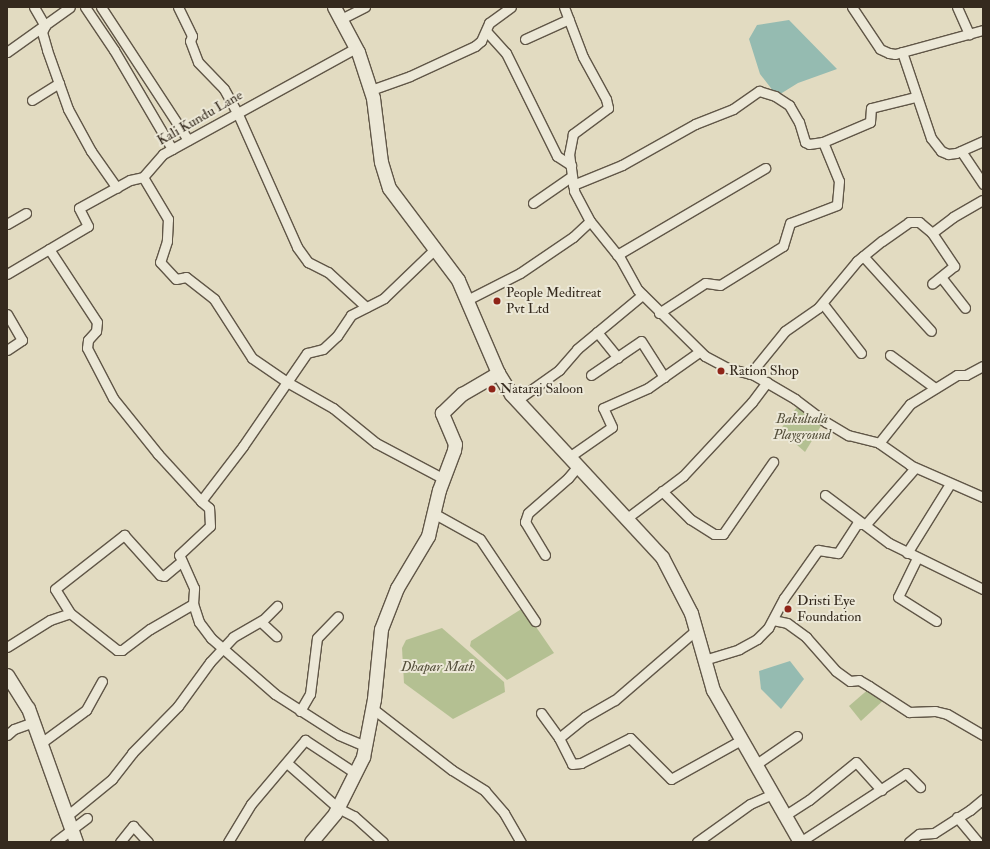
<!DOCTYPE html>
<html>
<head>
<meta charset="utf-8">
<style>
	body { margin:0 }
	#map { position:relative; width:990px; height:849px; overflow:hidden; background:#e2dbc1; font-family:"IM FELL Double Pica",serif }
	div>[style] { position:absolute }
	[style*='--x'] { left:calc(var(--x)*1px); top:calc(var(--y)*1px); width:calc(var(--w)*1px); rotate:calc(var(--a)*1deg) }
	.green>* { inset:0; background:#b4c092 }
	.water>* { inset:0; background:#95bbb1 }
	.roads { filter:drop-shadow(1px 0 #605647) drop-shadow(-1px 0 #605647) drop-shadow(0 1px #605647) drop-shadow(0 -1px #605647) }
	.minor>* { height:9px; margin:-4.5px; padding:0 4.5px; transform-origin:4.5px; border-radius:4.5px; background:#ece8d7 }
	.secondary>* { height:13px; margin:-6.5px; padding:0 6.5px; transform-origin:6.5px; border-radius:6.5px; background:#ece8d7 }
	.dots>* { width:11px; height:11px; translate:-50% -50%; box-sizing:border-box; border:2px solid #ece8d7; border-radius:50% }
	span { translate:-50% -50%; white-space:nowrap; text-align:center; line-height:1.15; -webkit-text-stroke:4px #ece8d7; paint-order:stroke }
	.street-label { font-size:14px; color:#352a1e }
	.poi-label { font-size:14px; color:#352a1e }
	.left { translate:0 -50%; text-align:left }
	.park-label { font-size:14px; color:#55503b; font-style:italic }
	.frame { position:absolute; inset:0; border:8px solid #352a1e; pointer-events:none }
</style>
</head>
<body>
<div id="map">
	<div class="green">
		<i style="clip-path:polygon(800px 403px,824px 421px,805px 452px,780px 430px)"></i>
		<i style="clip-path:polygon(523px 608px,554px 653px,507px 680px,470px 646px,471px 641px)"></i>
		<i style="clip-path:polygon(442px 628px,504px 682px,505px 692px,453px 719px,404px 683px,402px 648px,406px 640px)"></i>
		<i style="clip-path:polygon(871px 687px,887px 697px,861px 721px,849px 706px)"></i>
	</div>
	<div class="water">
		<i style="clip-path:polygon(789px 20px,837px 69px,798px 83px,777px 96px,760px 74px,749px 39px,757px 25px)"></i>
		<i style="clip-path:polygon(790px 661px,804px 679px,781px 709px,761px 689px,759px 671px)"></i>
	</div>
	<div class="roads">
		<div class="minor">
			<i style="--x:34;--y:7;--w:22;--a:60"></i>
			<i style="--x:45;--y:26;--w:7;--a:117"></i>
			<i style="--x:42;--y:32;--w:19;--a:74"></i>
			<i style="--x:47;--y:50;--w:63;--a:70.4"></i>
			<i style="--x:68;--y:109;--w:48;--a:61.3"></i>
			<i style="--x:91;--y:151;--w:45;--a:54.9"></i>
			<i style="--x:85;--y:7;--w:52;--a:56"></i>
			<i style="--x:114;--y:50;--w:115;--a:59.6"></i>
			<i style="--x:101;--y:7;--w:159;--a:56.8"></i>
			<i style="--x:178;--y:7;--w:32;--a:64"></i>
			<i style="--x:192;--y:36;--w:5;--a:112"></i>
			<i style="--x:190;--y:41;--w:22;--a:69"></i>
			<i style="--x:198;--y:62;--w:37;--a:46"></i>
			<i style="--x:224;--y:89;--w:26;--a:61"></i>
			<i style="--x:237;--y:112;--w:148;--a:66"></i>
			<i style="--x:297;--y:247;--w:19;--a:54"></i>
			<i style="--x:308;--y:262;--w:22;--a:27"></i>
			<i style="--x:328;--y:272;--w:52;--a:42.6"></i>
			<i style="--x:564;--y:7;--w:53;--a:69.2"></i>
			<i style="--x:583;--y:57;--w:48;--a:61.3"></i>
			<i style="--x:606;--y:99;--w:9;--a:77"></i>
			<i style="--x:608;--y:108;--w:44;--a:143.4"></i>
			<i style="--x:573;--y:134;--w:20;--a:101"></i>
			<i style="--x:569;--y:154;--w:37;--a:82"></i>
			<i style="--x:574;--y:191;--w:34;--a:62"></i>
			<i style="--x:590;--y:221;--w:48;--a:51"></i>
			<i style="--x:620;--y:258;--w:37;--a:61"></i>
			<i style="--x:638;--y:290;--w:94;--a:44.6"></i>
			<i style="--x:705;--y:356;--w:26;--a:28"></i>
			<i style="--x:728;--y:368;--w:27;--a:15"></i>
			<i style="--x:754;--y:375;--w:48;--a:30.3"></i>
			<i style="--x:795;--y:399;--w:39;--a:37"></i>
			<i style="--x:826;--y:422;--w:26;--a:31"></i>
			<i style="--x:848;--y:435;--w:32;--a:14"></i>
			<i style="--x:879;--y:443;--w:38;--a:35"></i>
			<i style="--x:910;--y:465;--w:80;--a:23.7"></i>
			<i style="--x:852;--y:7;--w:50;--a:56.3"></i>
			<i style="--x:880;--y:49;--w:10;--a:24"></i>
			<i style="--x:889;--y:53;--w:6;--a:9"></i>
			<i style="--x:895;--y:54;--w:91;--a:-15.3"></i>
			<i style="--x:957;--y:7;--w:30;--a:66"></i>
			<i style="--x:341;--y:19;--w:27;--a:-27"></i>
			<i style="--x:486;--y:31;--w:30;--a:48"></i>
			<i style="--x:506;--y:53;--w:115;--a:63.7"></i>
			<i style="--x:557;--y:156;--w:17;--a:33"></i>
			<i style="--x:525;--y:39;--w:48;--a:-24.4"></i>
			<i style="--x:7;--y:52;--w:77;--a:-35.5"></i>
			<i style="--x:902;--y:52;--w:91;--a:71.4"></i>
			<i style="--x:931;--y:138;--w:16;--a:52"></i>
			<i style="--x:941;--y:151;--w:8;--a:23"></i>
			<i style="--x:948;--y:154;--w:8;--a:-7"></i>
			<i style="--x:956;--y:153;--w:30;--a:-24"></i>
			<i style="--x:371;--y:90;--w:41;--a:-19.7"></i>
			<i style="--x:410;--y:76;--w:72;--a:-24.8"></i>
			<i style="--x:475;--y:46;--w:8;--a:-40"></i>
			<i style="--x:481;--y:41;--w:20;--a:-66"></i>
			<i style="--x:489;--y:23;--w:27;--a:-36"></i>
			<i style="--x:32;--y:100;--w:32;--a:-32"></i>
			<i style="--x:823;--y:142;--w:51;--a:-23.1"></i>
			<i style="--x:870;--y:122;--w:14;--a:-86"></i>
			<i style="--x:871;--y:108;--w:45;--a:-14"></i>
			<i style="--x:961;--y:151;--w:40;--a:56"></i>
			<i style="--x:143;--y:177;--w:49;--a:59.2"></i>
			<i style="--x:168;--y:219;--w:22;--a:93"></i>
			<i style="--x:167;--y:241;--w:22;--a:108"></i>
			<i style="--x:160;--y:262;--w:23;--a:47"></i>
			<i style="--x:176;--y:279;--w:10;--a:-11"></i>
			<i style="--x:186;--y:277;--w:36;--a:38"></i>
			<i style="--x:214;--y:299;--w:70;--a:57.2"></i>
			<i style="--x:252;--y:358;--w:42;--a:34.4"></i>
			<i style="--x:287;--y:382;--w:53;--a:29.5"></i>
			<i style="--x:333;--y:408;--w:55;--a:39.1"></i>
			<i style="--x:376;--y:443;--w:77;--a:27.9"></i>
			<i style="--x:573;--y:185;--w:53;--a:-22.2"></i>
			<i style="--x:622;--y:165;--w:84;--a:-29.3"></i>
			<i style="--x:695;--y:124;--w:41;--a:-21.5"></i>
			<i style="--x:733;--y:109;--w:32;--a:-35"></i>
			<i style="--x:759;--y:91;--w:17;--a:17"></i>
			<i style="--x:775;--y:96;--w:17;--a:33"></i>
			<i style="--x:789;--y:105;--w:20;--a:60"></i>
			<i style="--x:799;--y:122;--w:21;--a:73"></i>
			<i style="--x:805;--y:142;--w:4;--a:27"></i>
			<i style="--x:809;--y:144;--w:14;--a:-8"></i>
			<i style="--x:823;--y:142;--w:42;--a:67.7"></i>
			<i style="--x:839;--y:181;--w:24;--a:95"></i>
			<i style="--x:837;--y:205;--w:50;--a:159"></i>
			<i style="--x:790;--y:223;--w:24;--a:107"></i>
			<i style="--x:783;--y:246;--w:74;--a:148.2"></i>
			<i style="--x:720;--y:285;--w:15;--a:-172"></i>
			<i style="--x:705;--y:283;--w:55;--a:146.9"></i>
			<i style="--x:533;--y:203;--w:47;--a:-34.7"></i>
			<i style="--x:7;--y:224;--w:22;--a:-30"></i>
			<i style="--x:932;--y:233;--w:40;--a:56"></i>
			<i style="--x:954;--y:266;--w:28;--a:141"></i>
			<i style="--x:49;--y:249;--w:87;--a:56.7"></i>
			<i style="--x:97;--y:322;--w:9;--a:96"></i>
			<i style="--x:96;--y:331;--w:12;--a:132"></i>
			<i style="--x:88;--y:340;--w:8;--a:97"></i>
			<i style="--x:87;--y:348;--w:56;--a:62.5"></i>
			<i style="--x:113;--y:398;--w:72;--a:51.2"></i>
			<i style="--x:158;--y:454;--w:64;--a:47.5"></i>
			<i style="--x:617;--y:255;--w:172;--a:-30.4"></i>
			<i style="--x:863;--y:256;--w:101;--a:47.8"></i>
			<i style="--x:7;--y:274;--w:94;--a:-30.7"></i>
			<i style="--x:88;--y:226;--w:20;--a:-117"></i>
			<i style="--x:79;--y:208;--w:58;--a:-28.8"></i>
			<i style="--x:130;--y:180;--w:13;--a:-13"></i>
			<i style="--x:143;--y:177;--w:30;--a:-49"></i>
			<i style="--x:163;--y:154;--w:220;--a:-28.8"></i>
			<i style="--x:941;--y:277;--w:39;--a:52"></i>
			<i style="--x:467;--y:300;--w:59;--a:-27"></i>
			<i style="--x:520;--y:273;--w:64;--a:-34.2"></i>
			<i style="--x:573;--y:237;--w:23;--a:-43"></i>
			<i style="--x:823;--y:304;--w:62;--a:52.2"></i>
			<i style="--x:7;--y:314;--w:30;--a:60"></i>
			<i style="--x:22;--y:340;--w:18;--a:146"></i>
			<i style="--x:597;--y:332;--w:33;--a:51"></i>
			<i style="--x:890;--y:355;--w:56;--a:36.3"></i>
			<i style="--x:750;--y:374;--w:55;--a:-50.9"></i>
			<i style="--x:785;--y:331;--w:40;--a:-34.9"></i>
			<i style="--x:818;--y:308;--w:61;--a:-50.3"></i>
			<i style="--x:857;--y:261;--w:32;--a:-39"></i>
			<i style="--x:882;--y:241;--w:33;--a:-35"></i>
			<i style="--x:909;--y:222;--w:10;--a:0"></i>
			<i style="--x:919;--y:222;--w:17;--a:40"></i>
			<i style="--x:932;--y:233;--w:26;--a:-37"></i>
			<i style="--x:953;--y:217;--w:34;--a:-30"></i>
			<i style="--x:591;--y:375;--w:60;--a:-34.2"></i>
			<i style="--x:641;--y:341;--w:43;--a:57.4"></i>
			<i style="--x:517;--y:400;--w:52;--a:-35.5"></i>
			<i style="--x:559;--y:370;--w:28;--a:-49"></i>
			<i style="--x:577;--y:349;--w:85;--a:-39.7"></i>
			<i style="--x:879;--y:443;--w:50;--a:-51.5"></i>
			<i style="--x:910;--y:404;--w:55;--a:-31.7"></i>
			<i style="--x:957;--y:375;--w:9;--a:0"></i>
			<i style="--x:966;--y:375;--w:19;--a:-28"></i>
			<i style="--x:569;--y:457;--w:52;--a:-34.9"></i>
			<i style="--x:612;--y:427;--w:21;--a:-115"></i>
			<i style="--x:603;--y:408;--w:49;--a:-24"></i>
			<i style="--x:648;--y:388;--w:62;--a:-35.2"></i>
			<i style="--x:662;--y:491;--w:40;--a:45"></i>
			<i style="--x:690;--y:519;--w:28;--a:32"></i>
			<i style="--x:714;--y:534;--w:9;--a:0"></i>
			<i style="--x:723;--y:534;--w:88;--a:-55.2"></i>
			<i style="--x:825;--y:495;--w:80;--a:36.9"></i>
			<i style="--x:889;--y:543;--w:105;--a:26.1"></i>
			<i style="--x:435;--y:514;--w:51;--a:29.1"></i>
			<i style="--x:480;--y:539;--w:99;--a:56.1"></i>
			<i style="--x:627;--y:518;--w:70;--a:-36.9"></i>
			<i style="--x:683;--y:476;--w:101;--a:-47"></i>
			<i style="--x:752;--y:402;--w:25;--a:-53"></i>
			<i style="--x:907;--y:553;--w:81;--a:-58.1"></i>
			<i style="--x:545;--y:555;--w:39;--a:-121"></i>
			<i style="--x:525;--y:522;--w:9;--a:-72"></i>
			<i style="--x:528;--y:513;--w:53;--a:-41.2"></i>
			<i style="--x:568;--y:478;--w:16;--a:-50"></i>
			<i style="--x:917;--y:558;--w:43;--a:116"></i>
			<i style="--x:898;--y:597;--w:45;--a:32.3"></i>
			<i style="--x:70;--y:613;--w:28;--a:-122"></i>
			<i style="--x:55;--y:589;--w:88;--a:-38"></i>
			<i style="--x:124;--y:535;--w:54;--a:48"></i>
			<i style="--x:160;--y:575;--w:4;--a:14"></i>
			<i style="--x:164;--y:576;--w:23;--a:-40"></i>
			<i style="--x:773;--y:620;--w:14;--a:12"></i>
			<i style="--x:787;--y:623;--w:24;--a:36"></i>
			<i style="--x:806;--y:637;--w:45;--a:48.6"></i>
			<i style="--x:836;--y:671;--w:17;--a:36"></i>
			<i style="--x:850;--y:681;--w:9;--a:-6"></i>
			<i style="--x:859;--y:680;--w:12;--a:31"></i>
			<i style="--x:869;--y:686;--w:48;--a:33"></i>
			<i style="--x:909;--y:712;--w:26;--a:-2"></i>
			<i style="--x:935;--y:711;--w:12;--a:14"></i>
			<i style="--x:947;--y:714;--w:42;--a:30.3"></i>
			<i style="--x:261;--y:622;--w:21;--a:43"></i>
			<i style="--x:7;--y:647;--w:51;--a:-32.1"></i>
			<i style="--x:50;--y:620;--w:21;--a:-19"></i>
			<i style="--x:70;--y:613;--w:60;--a:38.2"></i>
			<i style="--x:117;--y:650;--w:5;--a:0"></i>
			<i style="--x:122;--y:650;--w:35;--a:-37"></i>
			<i style="--x:150;--y:629;--w:50;--a:-30.2"></i>
			<i style="--x:704;--y:660;--w:37;--a:-17"></i>
			<i style="--x:739;--y:649;--w:21;--a:-29"></i>
			<i style="--x:757;--y:639;--w:16;--a:-45"></i>
			<i style="--x:768;--y:628;--w:34;--a:-62"></i>
			<i style="--x:784;--y:598;--w:59;--a:-54.7"></i>
			<i style="--x:818;--y:550;--w:20;--a:9"></i>
			<i style="--x:838;--y:553;--w:35;--a:-57"></i>
			<i style="--x:857;--y:524;--w:9;--a:0"></i>
			<i style="--x:866;--y:524;--w:74;--a:-48.8"></i>
			<i style="--x:372;--y:708;--w:101;--a:37.8"></i>
			<i style="--x:452;--y:770;--w:39;--a:32"></i>
			<i style="--x:485;--y:791;--w:29;--a:49"></i>
			<i style="--x:504;--y:813;--w:34;--a:60"></i>
			<i style="--x:300;--y:711;--w:20;--a:-60"></i>
			<i style="--x:310;--y:694;--w:56;--a:-82.9"></i>
			<i style="--x:317;--y:638;--w:30;--a:-46"></i>
			<i style="--x:541;--y:713;--w:31;--a:54"></i>
			<i style="--x:559;--y:738;--w:29;--a:63"></i>
			<i style="--x:572;--y:764;--w:9;--a:-6"></i>
			<i style="--x:581;--y:763;--w:55;--a:-27"></i>
			<i style="--x:630;--y:738;--w:58;--a:45"></i>
			<i style="--x:671;--y:779;--w:80;--a:-29.1"></i>
			<i style="--x:7;--y:735;--w:9;--a:-41"></i>
			<i style="--x:14;--y:729;--w:20;--a:-20"></i>
			<i style="--x:559;--y:738;--w:33;--a:-39"></i>
			<i style="--x:585;--y:717;--w:34;--a:-30"></i>
			<i style="--x:615;--y:700;--w:107;--a:-40.8"></i>
			<i style="--x:41;--y:743;--w:56;--a:-36.3"></i>
			<i style="--x:86;--y:710;--w:33;--a:-61"></i>
			<i style="--x:365;--y:746;--w:28;--a:-157"></i>
			<i style="--x:339;--y:735;--w:76;--a:-147.4"></i>
			<i style="--x:275;--y:694;--w:85;--a:-138.8"></i>
			<i style="--x:211;--y:638;--w:20;--a:-127"></i>
			<i style="--x:199;--y:622;--w:19;--a:-108"></i>
			<i style="--x:193;--y:604;--w:16;--a:-86"></i>
			<i style="--x:194;--y:588;--w:36;--a:-114"></i>
			<i style="--x:179;--y:555;--w:42;--a:-43.1"></i>
			<i style="--x:210;--y:526;--w:18;--a:-93"></i>
			<i style="--x:209;--y:508;--w:11;--a:-139"></i>
			<i style="--x:201;--y:501;--w:69;--a:-52.6"></i>
			<i style="--x:243;--y:446;--w:113;--a:-55.5"></i>
			<i style="--x:307;--y:353;--w:16;--a:-14"></i>
			<i style="--x:323;--y:349;--w:19;--a:-43"></i>
			<i style="--x:337;--y:336;--w:25;--a:-56"></i>
			<i style="--x:351;--y:315;--w:37;--a:-27"></i>
			<i style="--x:384;--y:298;--w:71;--a:-43.9"></i>
			<i style="--x:287;--y:763;--w:68;--a:41.4"></i>
			<i style="--x:338;--y:808;--w:18;--a:27"></i>
			<i style="--x:354;--y:816;--w:39;--a:42"></i>
			<i style="--x:755;--y:765;--w:51;--a:-34.6"></i>
			<i style="--x:68;--y:815;--w:57;--a:-39.3"></i>
			<i style="--x:112;--y:779;--w:33;--a:-52"></i>
			<i style="--x:132;--y:753;--w:66;--a:-45.6"></i>
			<i style="--x:178;--y:706;--w:54;--a:-54"></i>
			<i style="--x:210;--y:662;--w:34;--a:-47"></i>
			<i style="--x:233;--y:637;--w:34;--a:-30"></i>
			<i style="--x:263;--y:620;--w:20;--a:-45"></i>
			<i style="--x:784;--y:816;--w:30;--a:-33"></i>
			<i style="--x:809;--y:800;--w:60;--a:-39"></i>
			<i style="--x:856;--y:762;--w:38;--a:48"></i>
			<i style="--x:957;--y:817;--w:33;--a:50"></i>
			<i style="--x:55;--y:842;--w:40;--a:-37"></i>
			<i style="--x:120;--y:842;--w:21;--a:-51"></i>
			<i style="--x:133;--y:826;--w:22;--a:47"></i>
			<i style="--x:228;--y:842;--w:44;--a:-58.8"></i>
			<i style="--x:251;--y:804;--w:84;--a:-49.8"></i>
			<i style="--x:305;--y:740;--w:60;--a:33.4"></i>
			<i style="--x:697;--y:842;--w:65;--a:-35.6"></i>
			<i style="--x:750;--y:804;--w:24;--a:-24"></i>
			<i style="--x:800;--y:842;--w:126;--a:-33.1"></i>
			<i style="--x:906;--y:773;--w:20;--a:45"></i>
			<i style="--x:909;--y:842;--w:13;--a:-39"></i>
			<i style="--x:919;--y:834;--w:15;--a:-4"></i>
			<i style="--x:934;--y:833;--w:43;--a:-32.6"></i>
			<i style="--x:970;--y:810;--w:17;--a:-40"></i>
		</div>
		<div class="secondary">
			<i style="--x:334;--y:7;--w:51;--a:61.9"></i>
			<i style="--x:358;--y:52;--w:48;--a:71.9"></i>
			<i style="--x:373;--y:98;--w:64;--a:82.9"></i>
			<i style="--x:381;--y:162;--w:27;--a:73"></i>
			<i style="--x:389;--y:188;--w:115;--a:53.1"></i>
			<i style="--x:458;--y:280;--w:101;--a:66.7"></i>
			<i style="--x:498;--y:373;--w:25;--a:58"></i>
			<i style="--x:511;--y:394;--w:222;--a:47.2"></i>
			<i style="--x:662;--y:557;--w:63;--a:62.6"></i>
			<i style="--x:691;--y:613;--w:80;--a:74.1"></i>
			<i style="--x:713;--y:690;--w:175;--a:60.2"></i>
			<i style="--x:7;--y:675;--w:39;--a:58"></i>
			<i style="--x:28;--y:708;--w:142;--a:70.3"></i>
			<i style="--x:311;--y:842;--w:38;--a:-50"></i>
			<i style="--x:335;--y:813;--w:63;--a:-63.4"></i>
			<i style="--x:363;--y:757;--w:59;--a:-79.3"></i>
			<i style="--x:374;--y:699;--w:70;--a:-84.3"></i>
			<i style="--x:381;--y:629;--w:44;--a:-68.7"></i>
			<i style="--x:397;--y:588;--w:61;--a:-59.2"></i>
			<i style="--x:428;--y:536;--w:47;--a:-76.6"></i>
			<i style="--x:439;--y:490;--w:43;--a:-69.4"></i>
			<i style="--x:454;--y:450;--w:6;--a:-81"></i>
			<i style="--x:455;--y:444;--w:34;--a:-113"></i>
			<i style="--x:442;--y:413;--w:28;--a:-44"></i>
			<i style="--x:462;--y:394;--w:42;--a:-30.3"></i>
		</div>
	</div>
	<div class="dots">
		<i style="left:497px;top:301px;background:#8f2418"></i>
		<i style="left:721px;top:371px;background:#8f2418"></i>
		<i style="left:492px;top:389px;background:#8f2418"></i>
		<i style="left:788px;top:609px;background:#8f2418"></i>
	</div>
	<div class="street-label">
		<span style="left:200px;top:118px;rotate:-30deg">Kali Kundu Lane</span>
	</div>
	<div class="poi-label">
		<span class="left" style="left:506px;top:301px">People Meditreat<br>Pvt Ltd</span>
		<span class="left" style="left:729px;top:371px">Ration Shop</span>
		<span class="left" style="left:500px;top:389px">Nataraj Saloon</span>
		<span class="left" style="left:797px;top:609px">Dristi Eye<br>Foundation</span>
	</div>
	<div class="park-label">
		<span style="left:802px;top:427px">Bakultala<br>Playground</span>
		<span style="left:438px;top:667px">Dhapar Math</span>
	</div>
	<div class="frame"></div>
</div>
</body>
</html>
